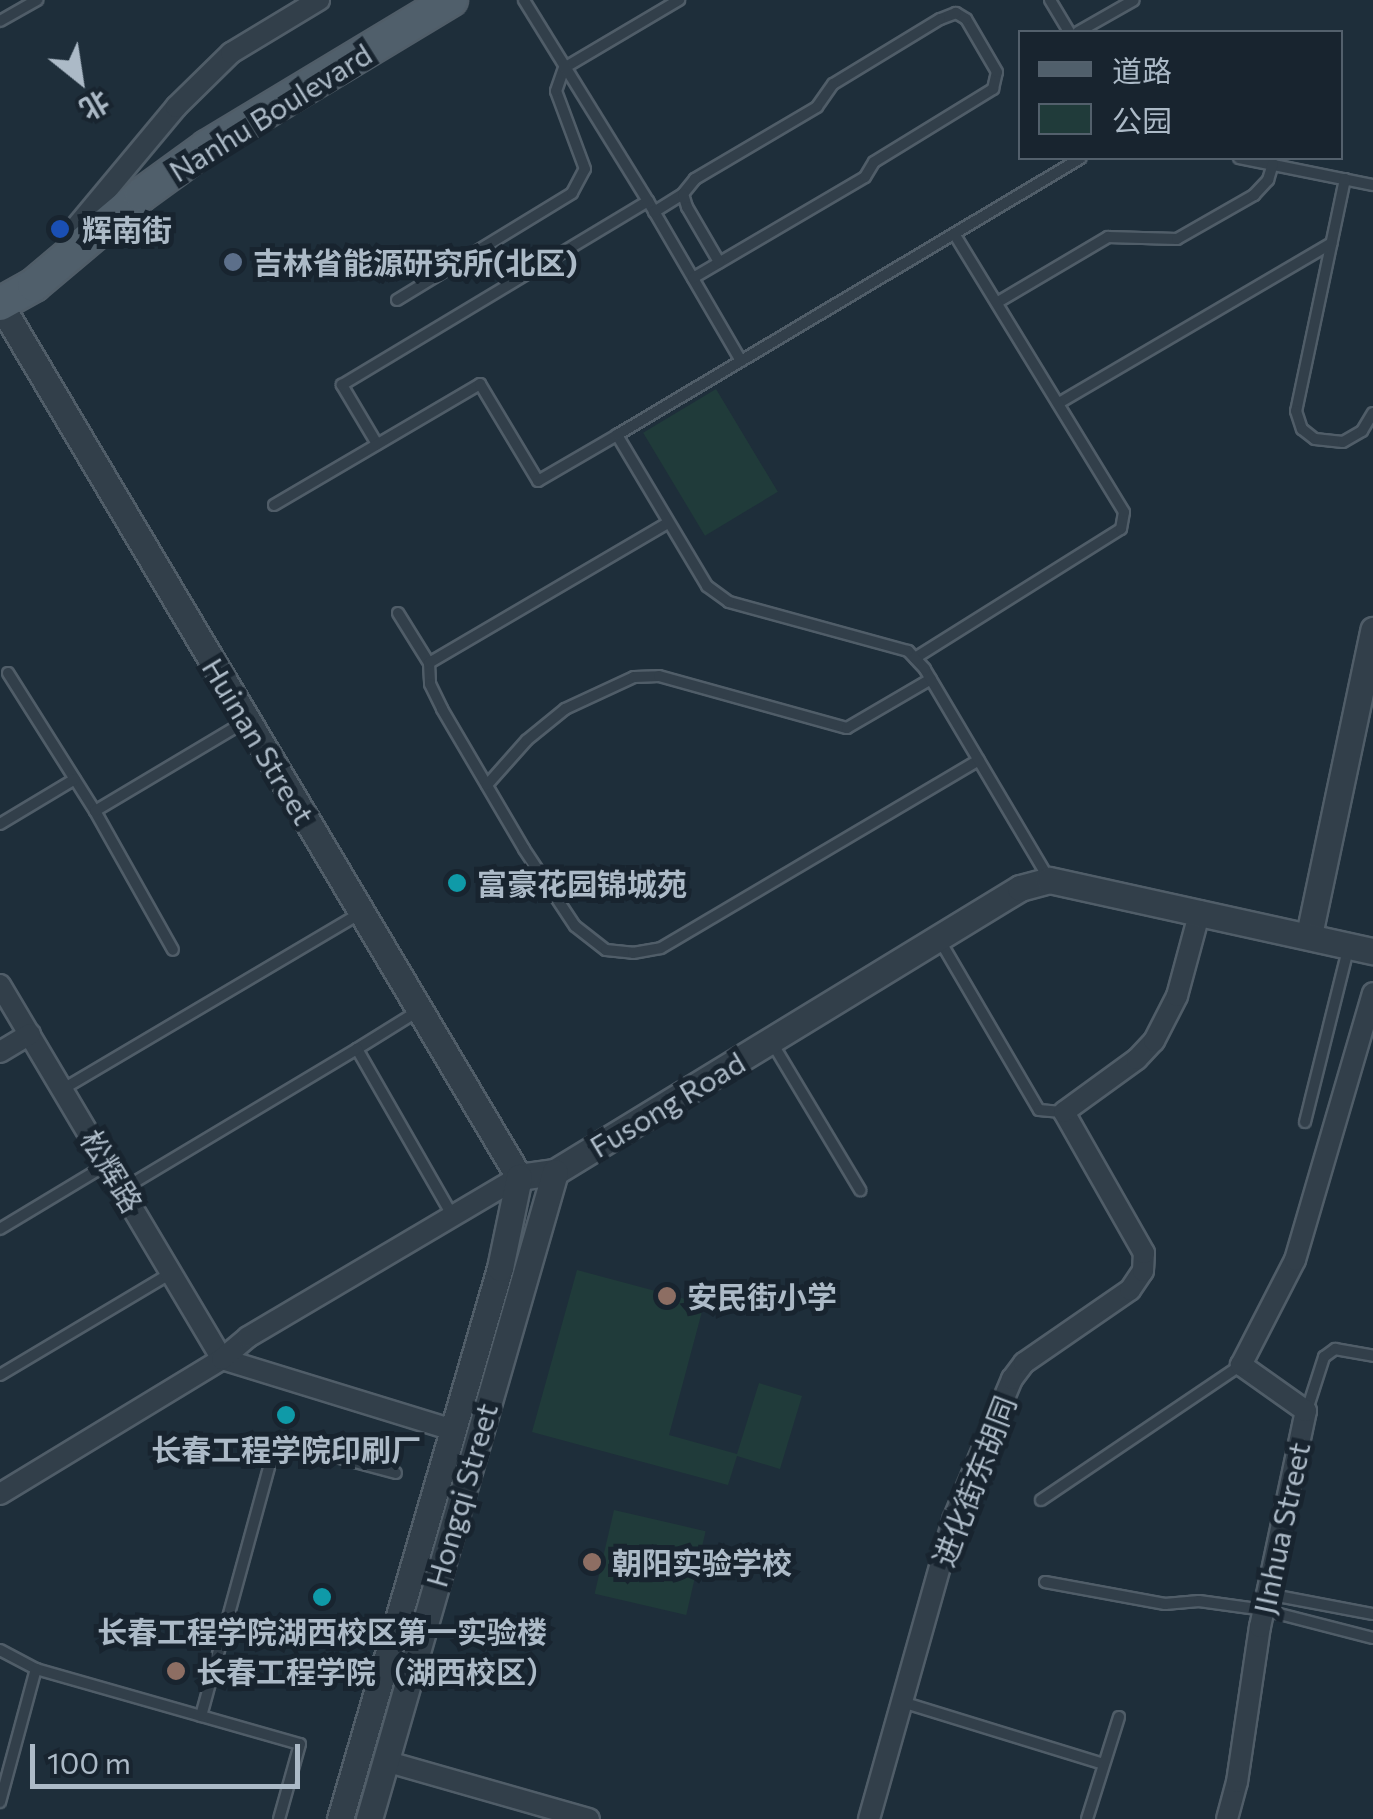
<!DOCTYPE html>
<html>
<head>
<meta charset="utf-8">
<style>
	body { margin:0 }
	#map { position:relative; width:1373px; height:1819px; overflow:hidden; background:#1e2e3a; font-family:Commissioner,"Noto Sans SC",sans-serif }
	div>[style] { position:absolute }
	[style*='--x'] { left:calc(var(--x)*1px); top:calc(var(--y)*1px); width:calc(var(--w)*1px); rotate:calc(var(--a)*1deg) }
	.green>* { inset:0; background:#203b3a; transform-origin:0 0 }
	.roads { filter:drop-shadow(2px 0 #505d68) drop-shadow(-2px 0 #505d68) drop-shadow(0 2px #505d68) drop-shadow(0 -2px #505d68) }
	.service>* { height:10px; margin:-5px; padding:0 5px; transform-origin:5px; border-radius:5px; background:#323f4a }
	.minor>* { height:20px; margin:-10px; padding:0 10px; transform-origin:10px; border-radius:10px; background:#323f4a }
	.tertiary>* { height:25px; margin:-12.5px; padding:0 12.5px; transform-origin:12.5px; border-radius:12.5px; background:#323f4a }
	.primary>* { height:32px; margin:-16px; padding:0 16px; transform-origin:16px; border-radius:16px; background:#505f6b }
	.dots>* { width:28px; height:28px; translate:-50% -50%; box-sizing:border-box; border:5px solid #18242f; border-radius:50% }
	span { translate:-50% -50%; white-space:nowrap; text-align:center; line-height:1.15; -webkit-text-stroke:10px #18242f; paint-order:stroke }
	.street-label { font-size:30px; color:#acbac7 }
	.poi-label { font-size:30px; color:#acbac7; font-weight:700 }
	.left { translate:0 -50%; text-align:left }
	.legend { position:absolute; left:1018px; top:30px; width:325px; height:130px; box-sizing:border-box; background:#18242f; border:2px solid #53606c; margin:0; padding:12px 18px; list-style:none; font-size:30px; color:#acbac7 }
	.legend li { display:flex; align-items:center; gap:20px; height:50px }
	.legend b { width:50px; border:2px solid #53606c }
	.north { position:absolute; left:30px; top:30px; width:100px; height:100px; -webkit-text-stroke:8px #18242f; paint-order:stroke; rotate:150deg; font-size:28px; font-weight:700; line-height:40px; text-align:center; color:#acbac7 }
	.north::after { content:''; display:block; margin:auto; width:35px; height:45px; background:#acbac7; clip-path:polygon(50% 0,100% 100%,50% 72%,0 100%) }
	.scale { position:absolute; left:30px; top:1744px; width:270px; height:45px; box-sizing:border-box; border:5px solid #acbac7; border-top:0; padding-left:12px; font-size:30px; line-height:35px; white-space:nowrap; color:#acbac7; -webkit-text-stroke:8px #18242f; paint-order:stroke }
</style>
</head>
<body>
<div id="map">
	<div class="green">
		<i style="left:716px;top:389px;width:120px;height:85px;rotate:59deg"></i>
		<i style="clip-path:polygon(577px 1270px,704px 1304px,669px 1435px,737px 1454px,759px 1383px,802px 1396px,780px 1469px,737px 1456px,728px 1485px,532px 1432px)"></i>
		<i style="left:614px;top:1510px;width:94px;height:86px;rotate:13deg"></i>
	</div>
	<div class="roads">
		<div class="service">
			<i style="--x:1050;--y:0;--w:37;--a:59"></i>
			<i style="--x:0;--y:21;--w:43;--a:-29.6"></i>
			<i style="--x:1078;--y:32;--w:64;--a:-29.7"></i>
			<i style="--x:1239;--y:158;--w:137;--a:11.4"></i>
			<i style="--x:1345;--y:179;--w:237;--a:101.9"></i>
			<i style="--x:1296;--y:411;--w:19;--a:72"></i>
			<i style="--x:1302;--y:429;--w:16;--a:38"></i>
			<i style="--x:1315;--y:439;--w:28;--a:6"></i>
			<i style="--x:1343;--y:442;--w:22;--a:-30"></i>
			<i style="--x:1362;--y:431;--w:21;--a:-59"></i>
			<i style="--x:648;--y:201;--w:185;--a:59.8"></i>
			<i style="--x:654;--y:212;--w:34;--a:-32"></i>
			<i style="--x:693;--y:278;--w:199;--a:-30.4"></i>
			<i style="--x:865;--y:177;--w:17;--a:-59"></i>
			<i style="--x:874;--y:162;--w:140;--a:-31.5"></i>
			<i style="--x:993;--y:89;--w:17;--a:-77"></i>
			<i style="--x:997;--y:72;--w:61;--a:-120.3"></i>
			<i style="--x:966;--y:19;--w:12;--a:-149"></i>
			<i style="--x:956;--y:13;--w:17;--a:159"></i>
			<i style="--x:940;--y:19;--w:125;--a:148.7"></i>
			<i style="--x:833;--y:84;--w:28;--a:125"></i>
			<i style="--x:817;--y:107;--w:142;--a:149.5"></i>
			<i style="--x:695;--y:179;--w:19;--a:129"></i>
			<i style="--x:683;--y:194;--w:14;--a:73"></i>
			<i style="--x:687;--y:207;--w:64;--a:59.8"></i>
			<i style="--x:397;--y:300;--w:205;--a:-31.4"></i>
			<i style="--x:572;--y:193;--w:27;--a:-62"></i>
			<i style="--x:585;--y:169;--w:83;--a:-110.4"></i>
			<i style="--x:556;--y:91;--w:24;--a:-71"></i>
			<i style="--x:564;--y:68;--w:134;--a:-30.6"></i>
			<i style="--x:998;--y:302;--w:128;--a:-30.6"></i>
			<i style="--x:1108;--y:237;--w:69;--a:1.7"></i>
			<i style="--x:1177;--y:239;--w:89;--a:-29.7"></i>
			<i style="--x:1254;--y:195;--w:21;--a:-47"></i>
			<i style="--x:1268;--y:180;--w:17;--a:-73"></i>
			<i style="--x:1059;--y:403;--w:316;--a:-30.4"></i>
			<i style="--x:377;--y:444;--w:69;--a:-120.7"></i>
			<i style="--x:342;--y:385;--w:357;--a:-31"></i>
			<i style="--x:648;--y:201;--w:236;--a:-121.7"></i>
			<i style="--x:274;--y:505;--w:239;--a:-30.4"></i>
			<i style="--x:480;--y:384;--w:113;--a:59.1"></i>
			<i style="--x:538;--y:481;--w:91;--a:-30.2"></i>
			<i style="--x:398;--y:613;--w:59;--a:58.2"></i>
			<i style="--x:429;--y:663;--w:21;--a:87"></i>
			<i style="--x:430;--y:684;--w:28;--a:64"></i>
			<i style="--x:442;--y:709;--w:162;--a:59.6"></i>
			<i style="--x:524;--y:849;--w:92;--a:56.5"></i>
			<i style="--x:575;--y:926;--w:39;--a:38"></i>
			<i style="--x:606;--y:950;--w:27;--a:6"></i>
			<i style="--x:633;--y:953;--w:28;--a:-10"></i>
			<i style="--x:661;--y:948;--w:369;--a:-30.6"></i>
			<i style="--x:915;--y:658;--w:243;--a:-32.1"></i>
			<i style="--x:1121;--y:529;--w:17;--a:-80"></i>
			<i style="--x:1124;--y:512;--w:326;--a:-121.4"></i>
			<i style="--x:429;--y:663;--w:277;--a:-30.4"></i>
			<i style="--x:8;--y:673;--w:163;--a:57.8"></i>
			<i style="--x:95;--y:811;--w:159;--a:60.7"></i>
			<i style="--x:487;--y:785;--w:60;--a:-48.4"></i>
			<i style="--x:527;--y:740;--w:49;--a:-39.2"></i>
			<i style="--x:565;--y:709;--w:76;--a:-24.9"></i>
			<i style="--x:634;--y:677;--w:25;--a:-2"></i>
			<i style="--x:659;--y:676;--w:195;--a:15.5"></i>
			<i style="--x:847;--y:728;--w:97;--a:-30.3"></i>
			<i style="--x:95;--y:811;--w:176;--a:-30.8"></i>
			<i style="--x:0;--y:824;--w:87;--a:-31"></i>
			<i style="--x:1049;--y:879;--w:244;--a:-120.6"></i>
			<i style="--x:925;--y:669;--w:25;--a:-133"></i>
			<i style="--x:908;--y:651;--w:186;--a:-164.7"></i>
			<i style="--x:729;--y:602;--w:27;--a:-144"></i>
			<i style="--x:707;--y:586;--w:176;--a:-120.8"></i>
			<i style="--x:617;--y:435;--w:540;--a:-30.84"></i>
			<i style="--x:939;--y:939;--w:198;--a:59.7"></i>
			<i style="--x:1039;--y:1110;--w:25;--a:5"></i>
			<i style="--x:418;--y:1011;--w:72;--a:148.1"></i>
			<i style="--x:357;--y:1049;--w:191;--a:60.2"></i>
			<i style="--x:771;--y:1041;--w:174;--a:59.1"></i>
			<i style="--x:63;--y:1089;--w:346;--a:-30.6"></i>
			<i style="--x:1305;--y:1122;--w:181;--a:-76"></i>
			<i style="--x:123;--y:1189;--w:273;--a:-30.9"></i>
			<i style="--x:0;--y:1229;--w:124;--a:-31.1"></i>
			<i style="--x:0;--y:1375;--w:199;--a:-30.8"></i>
			<i style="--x:1307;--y:1410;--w:56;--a:-72.2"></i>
			<i style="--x:1324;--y:1357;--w:14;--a:-36"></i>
			<i style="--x:1335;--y:1349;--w:39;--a:10"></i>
			<i style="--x:1041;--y:1500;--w:241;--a:-34"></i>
			<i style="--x:1045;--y:1582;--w:122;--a:10.4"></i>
			<i style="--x:1165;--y:1604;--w:34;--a:-5"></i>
			<i style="--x:1199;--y:1601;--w:66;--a:7.9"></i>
			<i style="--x:1264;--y:1610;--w:113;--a:14.4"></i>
			<i style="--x:1267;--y:1594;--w:108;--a:10.7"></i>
			<i style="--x:0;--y:1650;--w:41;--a:27.8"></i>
			<i style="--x:36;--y:1669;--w:274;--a:15.9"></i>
			<i style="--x:300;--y:1744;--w:78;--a:105.6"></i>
			<i style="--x:902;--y:1702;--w:210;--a:17.1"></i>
			<i style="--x:201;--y:1716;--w:285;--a:-74.7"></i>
			<i style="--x:276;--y:1441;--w:124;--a:14.9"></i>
			<i style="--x:0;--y:1802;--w:138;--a:-74.9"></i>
			<i style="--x:1087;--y:1819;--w:107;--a:-72.6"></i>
		</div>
		<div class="minor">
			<i style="--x:77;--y:226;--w:155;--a:-50.2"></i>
			<i style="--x:176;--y:107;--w:77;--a:-44.5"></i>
			<i style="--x:231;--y:53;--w:103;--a:-31.1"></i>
			<i style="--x:0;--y:985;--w:435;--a:59.3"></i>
			<i style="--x:222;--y:1359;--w:242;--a:17.1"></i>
			<i style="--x:0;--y:1052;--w:35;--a:-31"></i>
			<i style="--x:0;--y:1494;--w:260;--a:-31.3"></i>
			<i style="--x:222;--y:1359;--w:34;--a:-40"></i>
			<i style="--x:248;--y:1337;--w:315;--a:-30.6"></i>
			<i style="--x:385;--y:1761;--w:212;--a:15.9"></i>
			<i style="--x:869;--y:1819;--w:311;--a:-74.3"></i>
			<i style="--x:953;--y:1520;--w:153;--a:-67.3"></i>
			<i style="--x:1012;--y:1379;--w:20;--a:-53"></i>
			<i style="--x:1024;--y:1363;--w:129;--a:-34.6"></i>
			<i style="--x:1130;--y:1290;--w:23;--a:-56"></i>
			<i style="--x:1143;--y:1271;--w:18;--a:-87"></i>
			<i style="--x:1144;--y:1253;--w:162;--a:-119.6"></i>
			<i style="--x:1064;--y:1112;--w:90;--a:-36"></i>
			<i style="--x:1137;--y:1059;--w:25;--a:-47"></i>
			<i style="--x:1154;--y:1041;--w:51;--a:-62.9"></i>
			<i style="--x:1177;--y:996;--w:88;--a:-74.9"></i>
			<i style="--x:1227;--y:1819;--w:38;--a:-75"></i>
			<i style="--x:1237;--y:1782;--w:157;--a:-81.6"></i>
			<i style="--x:1260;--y:1627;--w:221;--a:-78"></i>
			<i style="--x:1306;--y:1411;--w:80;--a:-144.7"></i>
			<i style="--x:1241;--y:1365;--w:118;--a:-62.8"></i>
			<i style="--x:1295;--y:1260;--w:278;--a:-73.7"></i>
		</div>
		<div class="tertiary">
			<i style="--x:0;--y:304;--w:1016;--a:59.27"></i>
			<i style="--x:1309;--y:935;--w:312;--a:-78.1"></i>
			<i style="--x:519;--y:1177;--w:36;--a:-8"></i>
			<i style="--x:555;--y:1172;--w:545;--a:-31.41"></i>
			<i style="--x:1020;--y:888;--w:30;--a:-15"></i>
			<i style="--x:1049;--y:880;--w:332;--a:12.4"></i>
			<i style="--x:340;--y:1819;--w:574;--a:-73.81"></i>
			<i style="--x:500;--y:1268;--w:93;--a:-78.2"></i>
			<i style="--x:369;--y:1819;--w:673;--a:-73.96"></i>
		</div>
		<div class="primary">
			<i style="--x:0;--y:304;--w:39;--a:-29"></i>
			<i style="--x:34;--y:285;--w:140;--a:-40.1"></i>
			<i style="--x:141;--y:195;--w:82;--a:-36"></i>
			<i style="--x:207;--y:147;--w:285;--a:-31.1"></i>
		</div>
	</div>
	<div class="dots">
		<i style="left:60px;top:229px;background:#1a4fb4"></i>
		<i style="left:233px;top:262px;background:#5c6f8a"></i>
		<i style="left:457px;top:883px;background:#0f9aa8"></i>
		<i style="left:667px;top:1296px;background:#8d6e63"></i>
		<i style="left:286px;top:1415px;background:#0f9aa8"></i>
		<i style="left:592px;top:1562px;background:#8d6e63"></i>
		<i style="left:322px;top:1597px;background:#0f9aa8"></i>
		<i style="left:176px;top:1671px;background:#8d6e63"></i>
	</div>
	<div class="street-label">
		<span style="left:270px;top:112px;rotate:-32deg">Nanhu Boulevard</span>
		<span style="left:259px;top:741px;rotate:59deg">Huinan Street</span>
		<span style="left:667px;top:1104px;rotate:-31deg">Fusong Road</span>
		<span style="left:112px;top:1171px;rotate:59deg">松辉路</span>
		<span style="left:974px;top:1481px;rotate:-69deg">进化街东胡同</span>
		<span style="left:461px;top:1495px;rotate:-74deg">Hongqi Street</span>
		<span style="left:1281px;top:1528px;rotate:-78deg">JInhua Street</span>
	</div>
	<div class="poi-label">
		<span class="left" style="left:82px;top:229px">辉南街</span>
		<span class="left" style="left:253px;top:262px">吉林省能源研究所(北区)</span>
		<span class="left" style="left:477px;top:883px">富豪花园锦城苑</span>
		<span class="left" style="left:687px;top:1296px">安民街小学</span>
		<span style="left:286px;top:1449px">长春工程学院印刷厂</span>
		<span class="left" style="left:612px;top:1562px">朝阳实验学校</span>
		<span style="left:322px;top:1631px">长春工程学院湖西校区第一实验楼</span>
		<span class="left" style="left:196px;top:1671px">长春工程学院（湖西校区）</span>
	</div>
	<ul class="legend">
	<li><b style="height:12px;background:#505f6b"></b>道路</li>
	<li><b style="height:28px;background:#203b3a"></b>公园</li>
	</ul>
	<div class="north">北</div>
	<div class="scale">100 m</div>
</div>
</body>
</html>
